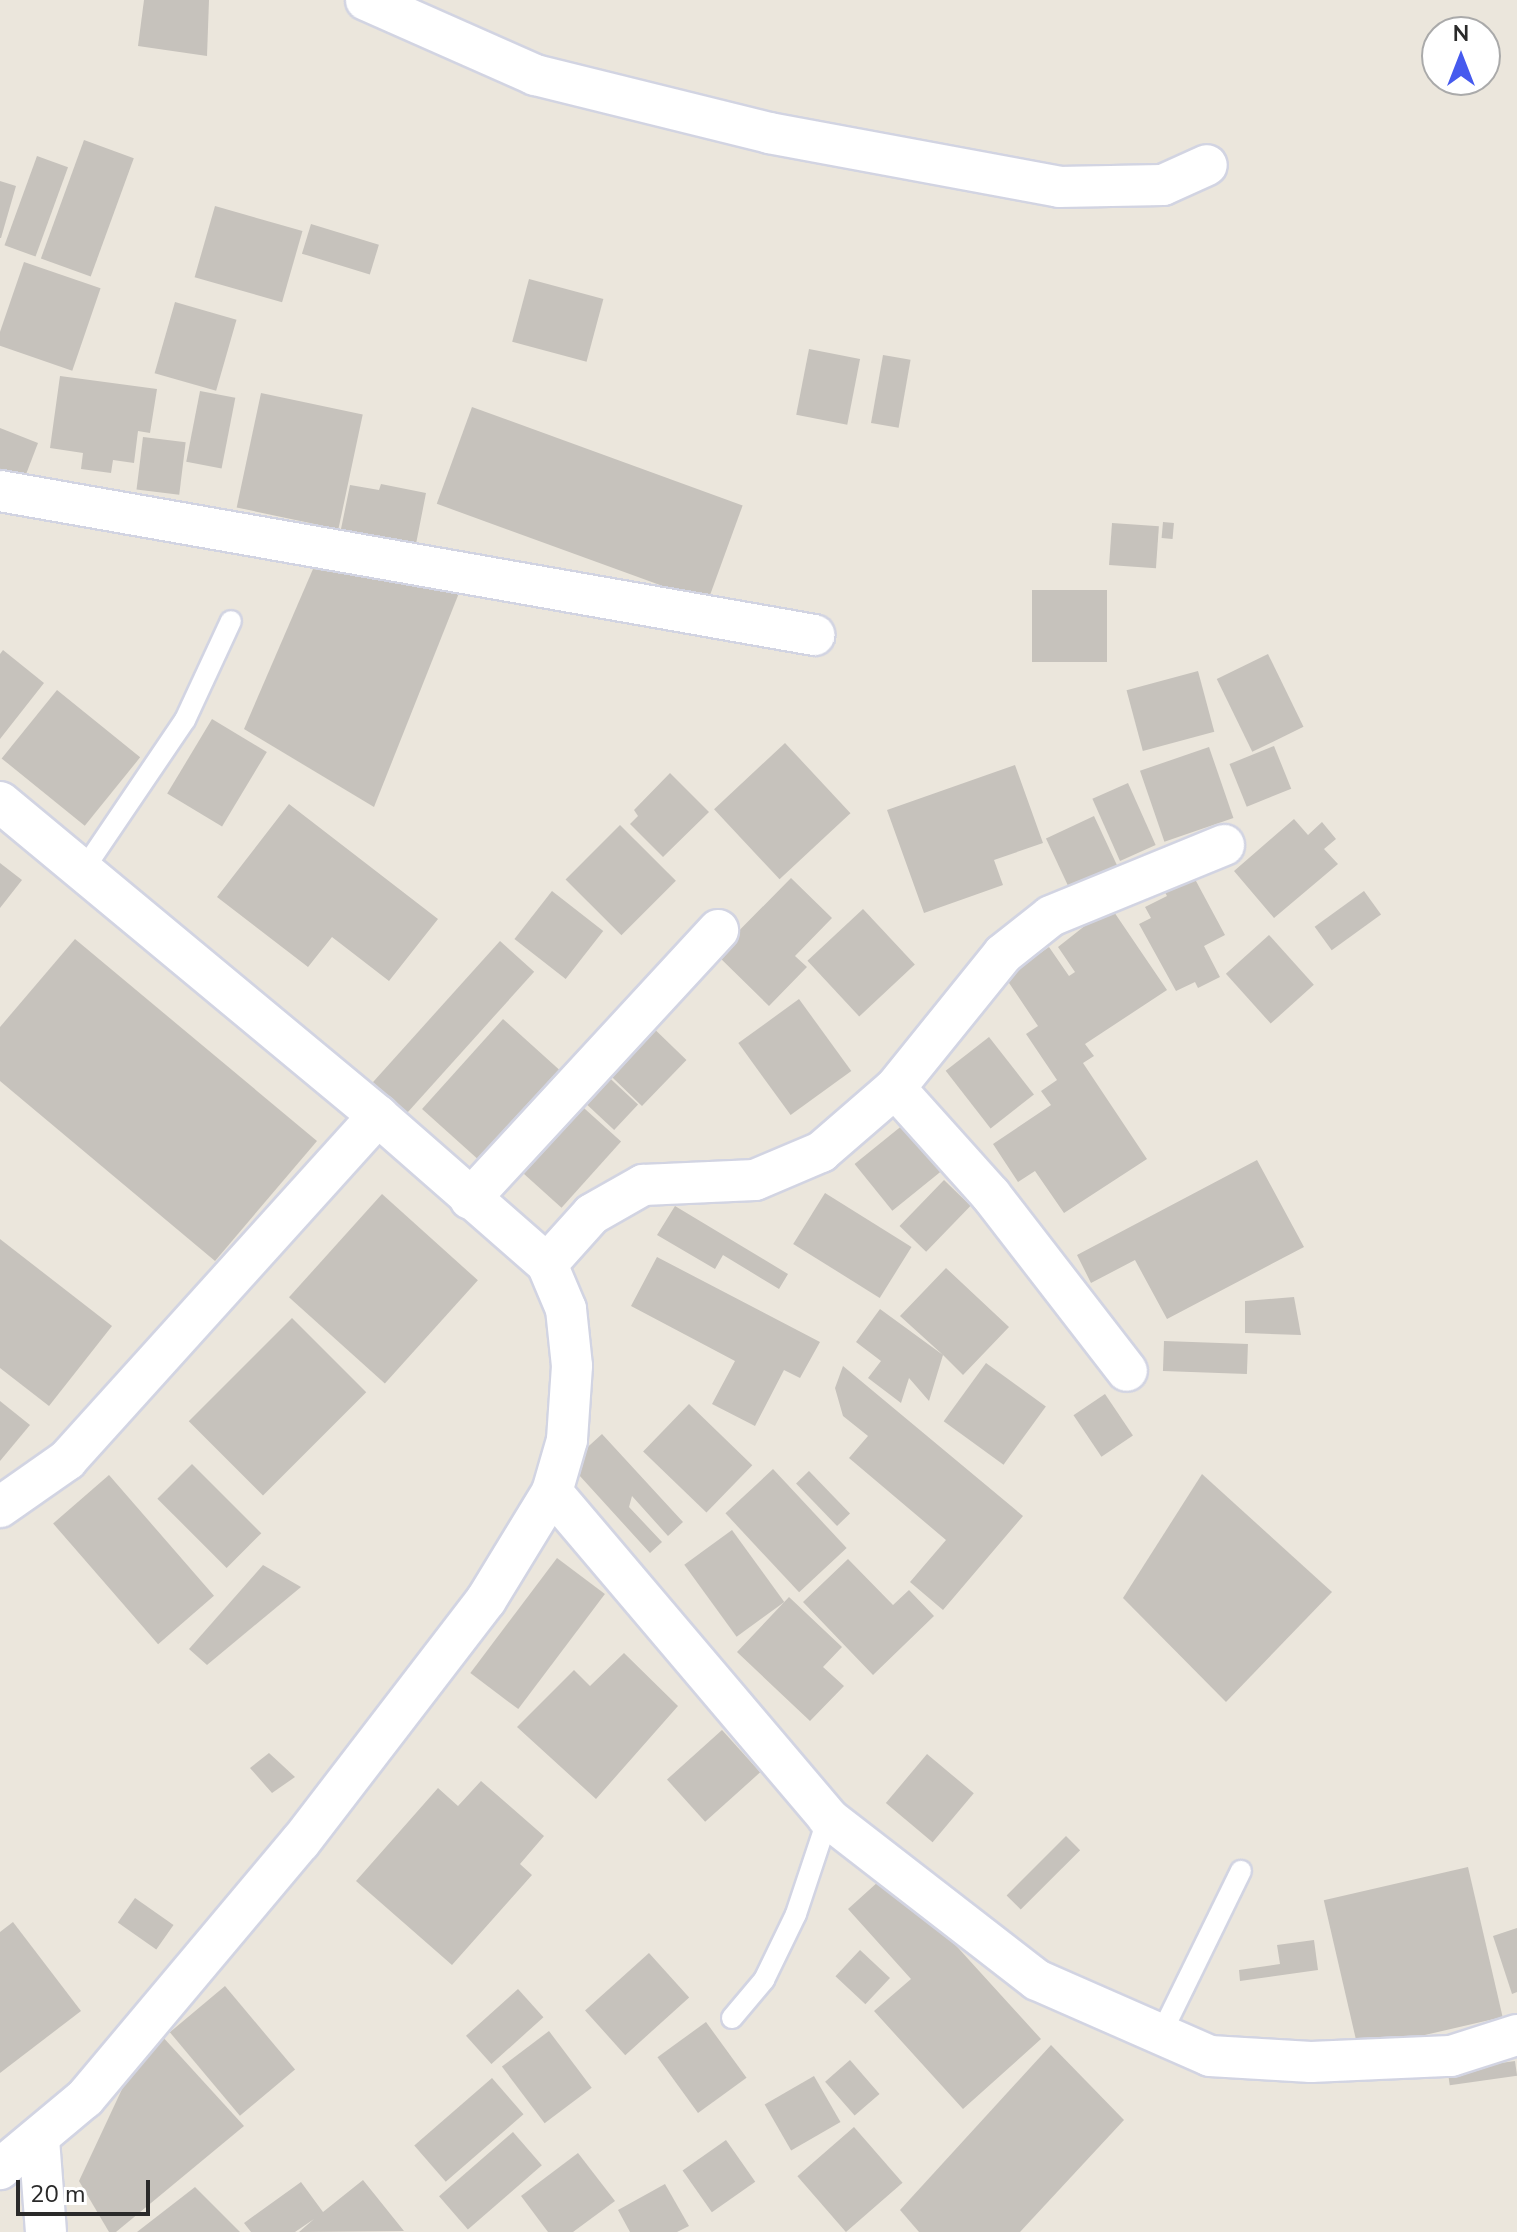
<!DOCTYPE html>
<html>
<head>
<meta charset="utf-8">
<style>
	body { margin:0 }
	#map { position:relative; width:1517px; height:2232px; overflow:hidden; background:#ebe6dc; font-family:"Nunito Sans",sans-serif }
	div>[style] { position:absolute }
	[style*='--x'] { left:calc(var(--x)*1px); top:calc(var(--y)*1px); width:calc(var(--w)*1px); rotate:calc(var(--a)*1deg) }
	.building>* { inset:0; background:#c6c2bc; transform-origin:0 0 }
	.roads { filter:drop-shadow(2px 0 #d2d4e2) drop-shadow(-2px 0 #d2d4e2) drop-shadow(0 2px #d2d4e2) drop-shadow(0 -2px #d2d4e2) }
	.lane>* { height:20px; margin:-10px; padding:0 10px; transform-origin:10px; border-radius:10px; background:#fff }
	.street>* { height:40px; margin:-20px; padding:0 20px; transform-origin:20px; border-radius:20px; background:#fff }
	span { translate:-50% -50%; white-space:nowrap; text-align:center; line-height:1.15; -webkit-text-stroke:7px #fff; paint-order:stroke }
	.north { position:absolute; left:1421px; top:16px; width:80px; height:80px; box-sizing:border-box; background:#fff; border:2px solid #aaa; border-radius:50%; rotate:0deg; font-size:22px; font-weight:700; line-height:32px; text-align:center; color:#2a2a2a }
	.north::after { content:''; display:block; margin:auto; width:28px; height:36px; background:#465aee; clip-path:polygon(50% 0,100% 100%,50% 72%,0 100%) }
	.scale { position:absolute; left:16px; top:2180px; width:134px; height:36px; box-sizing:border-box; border:4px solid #2a2a2a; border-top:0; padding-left:10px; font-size:24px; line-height:28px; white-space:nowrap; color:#2a2a2a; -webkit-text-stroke:6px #fff; paint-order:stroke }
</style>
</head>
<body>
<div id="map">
	<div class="building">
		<i style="clip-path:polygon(144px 0,209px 0,207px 56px,138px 46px)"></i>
		<i style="left:84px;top:140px;width:53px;height:126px;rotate:20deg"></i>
		<i style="left:37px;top:156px;width:33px;height:95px;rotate:20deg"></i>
		<i style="clip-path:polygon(0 181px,16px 186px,1px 238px,0 238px)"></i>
		<i style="left:215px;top:206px;width:91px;height:74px;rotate:16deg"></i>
		<i style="left:311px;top:224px;width:71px;height:31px;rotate:17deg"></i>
		<i style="left:24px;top:262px;width:81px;height:87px;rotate:19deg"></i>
		<i style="left:529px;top:279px;width:77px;height:65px;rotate:15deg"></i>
		<i style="left:175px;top:302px;width:64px;height:74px;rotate:16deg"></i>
		<i style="left:809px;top:349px;width:52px;height:67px;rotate:11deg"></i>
		<i style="left:883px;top:355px;width:28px;height:69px;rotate:10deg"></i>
		<i style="clip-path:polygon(60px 376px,157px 389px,150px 433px,138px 431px,134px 463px,113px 460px,111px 473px,81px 469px,83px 453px,50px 448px)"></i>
		<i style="left:200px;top:391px;width:36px;height:72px;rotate:11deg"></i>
		<i style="left:261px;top:393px;width:104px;height:117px;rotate:12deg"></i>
		<i style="left:472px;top:407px;width:288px;height:103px;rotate:20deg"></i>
		<i style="clip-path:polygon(0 428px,38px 443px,20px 490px,0 482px)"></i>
		<i style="left:143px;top:437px;width:43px;height:53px;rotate:7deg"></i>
		<i style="clip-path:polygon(381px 484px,426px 493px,416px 544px,341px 529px,350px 485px,379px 490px)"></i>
		<i style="left:1163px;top:522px;width:11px;height:16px;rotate:5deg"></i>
		<i style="left:1112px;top:523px;width:47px;height:42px;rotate:4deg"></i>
		<i style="clip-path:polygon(313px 569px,459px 593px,374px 807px,244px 729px)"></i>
		<i style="left:1107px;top:590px;width:72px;height:75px;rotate:90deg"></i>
		<i style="clip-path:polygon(3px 650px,44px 683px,0 739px,0 654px)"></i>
		<i style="left:1268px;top:654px;width:81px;height:57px;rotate:64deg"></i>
		<i style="left:1198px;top:671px;width:63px;height:74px;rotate:75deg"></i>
		<i style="left:57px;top:690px;width:107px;height:88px;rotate:39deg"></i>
		<i style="left:212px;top:719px;width:64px;height:87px;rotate:31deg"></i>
		<i style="left:785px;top:743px;width:96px;height:97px;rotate:47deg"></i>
		<i style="left:1274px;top:746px;width:46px;height:48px;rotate:68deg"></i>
		<i style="left:1209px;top:747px;width:75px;height:73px;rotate:71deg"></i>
		<i style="clip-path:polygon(1015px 765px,1043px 843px,994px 860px,1003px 885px,924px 913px,887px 810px)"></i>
		<i style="clip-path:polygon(670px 773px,709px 812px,663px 857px,630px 824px,638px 816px,634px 810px)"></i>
		<i style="left:1128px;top:783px;width:68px;height:39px;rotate:66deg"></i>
		<i style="clip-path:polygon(289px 804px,438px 919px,389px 981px,332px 937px,308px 967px,217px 897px)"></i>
		<i style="left:1094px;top:816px;width:63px;height:53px;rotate:65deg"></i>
		<i style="clip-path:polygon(1294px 819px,1308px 835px,1322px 822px,1336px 839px,1324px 849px,1338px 864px,1274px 918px,1234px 871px)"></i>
		<i style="left:620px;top:825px;width:79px;height:77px;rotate:45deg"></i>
		<i style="clip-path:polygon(0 863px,22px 880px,0 908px)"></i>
		<i style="clip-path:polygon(1189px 868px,1225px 935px,1204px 946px,1220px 977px,1198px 988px,1195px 982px,1176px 991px,1139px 924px,1151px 918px,1145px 907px,1167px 896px,1160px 883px)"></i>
		<i style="clip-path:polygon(791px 878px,832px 918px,795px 956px,807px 967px,769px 1006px,716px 954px)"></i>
		<i style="left:552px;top:891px;width:65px;height:61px;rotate:38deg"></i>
		<i style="left:1364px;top:891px;width:29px;height:61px;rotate:54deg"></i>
		<i style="clip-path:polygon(1110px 906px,1167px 990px,1085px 1044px,1094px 1056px,1083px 1063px,1147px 1159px,1064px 1213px,1035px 1171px,1018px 1182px,993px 1144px,1051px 1105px,1041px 1091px,1057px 1080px,1026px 1034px,1038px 1026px,1005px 977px,1049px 947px,1069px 976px,1075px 972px,1058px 947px)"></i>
		<i style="left:863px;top:909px;width:76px;height:76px;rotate:47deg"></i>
		<i style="left:1269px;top:935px;width:67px;height:58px;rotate:48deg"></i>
		<i style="clip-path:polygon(75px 939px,317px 1141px,215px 1261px,0 1081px,0 1027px)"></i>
		<i style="left:500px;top:941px;width:46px;height:190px;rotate:42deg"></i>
		<i style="left:799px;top:999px;width:89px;height:75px;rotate:54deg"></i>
		<i style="left:503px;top:1019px;width:85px;height:121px;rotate:42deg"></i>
		<i style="left:644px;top:1019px;width:59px;height:64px;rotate:44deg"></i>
		<i style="left:989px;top:1037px;width:73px;height:55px;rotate:52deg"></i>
		<i style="left:600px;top:1069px;width:52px;height:35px;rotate:43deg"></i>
		<i style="left:575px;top:1100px;width:62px;height:89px;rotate:42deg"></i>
		<i style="left:909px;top:1120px;width:60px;height:70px;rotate:51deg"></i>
		<i style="clip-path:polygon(1257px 1160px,1304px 1247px,1167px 1319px,1135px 1260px,1091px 1283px,1077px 1255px)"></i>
		<i style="left:944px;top:1180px;width:37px;height:64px;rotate:44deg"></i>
		<i style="left:825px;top:1193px;width:102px;height:60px;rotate:32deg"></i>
		<i style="left:382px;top:1194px;width:129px;height:139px;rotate:42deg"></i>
		<i style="clip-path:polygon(675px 1206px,788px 1274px,779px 1289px,723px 1255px,715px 1269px,657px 1235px)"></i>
		<i style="clip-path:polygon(0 1239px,112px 1326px,49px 1406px,0 1368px)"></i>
		<i style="clip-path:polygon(657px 1257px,820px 1342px,800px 1378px,784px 1370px,755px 1426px,712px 1404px,735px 1361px,631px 1306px)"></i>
		<i style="clip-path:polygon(946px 1268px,1009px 1327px,963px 1375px,943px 1355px,929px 1401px,909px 1378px,901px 1403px,868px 1378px,881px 1361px,856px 1342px,880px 1309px,943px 1355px,900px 1316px)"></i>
		<i style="clip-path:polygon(1294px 1297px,1301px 1335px,1245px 1333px,1245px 1301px)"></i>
		<i style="left:292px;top:1318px;width:105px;height:146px;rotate:45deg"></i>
		<i style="left:1164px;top:1341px;width:84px;height:30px;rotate:2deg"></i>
		<i style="left:986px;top:1363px;width:74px;height:72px;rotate:36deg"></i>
		<i style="clip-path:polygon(843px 1366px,1023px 1516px,943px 1610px,910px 1582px,946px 1540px,849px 1458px,868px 1436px,843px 1416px,835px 1388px)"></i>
		<i style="left:1105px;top:1394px;width:50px;height:38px;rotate:56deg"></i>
		<i style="clip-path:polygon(0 1401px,30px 1425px,0 1461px)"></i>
		<i style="left:689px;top:1404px;width:88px;height:66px;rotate:44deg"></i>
		<i style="clip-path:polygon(602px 1434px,683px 1522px,668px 1536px,632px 1496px,629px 1507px,662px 1542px,650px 1553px,569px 1464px)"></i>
		<i style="left:192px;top:1464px;width:98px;height:49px;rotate:45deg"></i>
		<i style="left:773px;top:1469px;width:108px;height:65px;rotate:47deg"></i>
		<i style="left:809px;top:1471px;width:59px;height:18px;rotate:46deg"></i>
		<i style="clip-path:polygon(1202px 1474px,1332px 1592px,1226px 1702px,1123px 1598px)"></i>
		<i style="left:109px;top:1475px;width:160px;height:74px;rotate:49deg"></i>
		<i style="left:732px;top:1530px;width:89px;height:59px;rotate:54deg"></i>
		<i style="left:557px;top:1558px;width:60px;height:144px;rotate:37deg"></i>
		<i style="clip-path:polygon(848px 1559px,893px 1605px,909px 1590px,934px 1616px,873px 1675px,803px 1602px)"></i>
		<i style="clip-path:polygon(263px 1565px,301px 1587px,207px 1665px,189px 1649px)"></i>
		<i style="clip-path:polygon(789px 1597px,842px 1647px,823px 1667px,844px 1686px,810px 1721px,737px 1652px)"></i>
		<i style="clip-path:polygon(624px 1653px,678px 1706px,596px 1799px,517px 1727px,574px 1670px,590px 1686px)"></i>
		<i style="left:722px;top:1730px;width:57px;height:74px;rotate:48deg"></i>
		<i style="clip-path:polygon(269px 1753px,295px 1777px,272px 1793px,250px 1768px)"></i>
		<i style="left:927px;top:1754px;width:61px;height:64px;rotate:40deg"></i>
		<i style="clip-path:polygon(481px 1781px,544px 1836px,520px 1864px,532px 1875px,452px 1965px,356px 1881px,438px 1788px,458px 1806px)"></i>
		<i style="left:1066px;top:1836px;width:20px;height:84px;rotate:45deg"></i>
		<i style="left:1468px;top:1867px;width:154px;height:148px;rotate:77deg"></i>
		<i style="clip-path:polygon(889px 1872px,1041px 2039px,963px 2109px,874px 2011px,911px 1979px,848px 1909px)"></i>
		<i style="left:135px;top:1898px;width:47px;height:30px;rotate:35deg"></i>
		<i style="clip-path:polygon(13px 1922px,81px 2011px,0 2073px,0 1932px)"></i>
		<i style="clip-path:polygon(1517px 1928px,1517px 1992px,1512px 1994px,1493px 1936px)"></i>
		<i style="clip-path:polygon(1314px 1940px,1318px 1970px,1240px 1981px,1239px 1970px,1280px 1964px,1277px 1945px)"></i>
		<i style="left:860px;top:1950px;width:41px;height:36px;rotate:43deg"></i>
		<i style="left:649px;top:1953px;width:60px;height:86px;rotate:48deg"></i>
		<i style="left:225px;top:1986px;width:109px;height:72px;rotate:50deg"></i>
		<i style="left:518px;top:1989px;width:38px;height:70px;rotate:48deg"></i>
		<i style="left:706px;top:2022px;width:69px;height:60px;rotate:54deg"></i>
		<i style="left:549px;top:2031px;width:71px;height:59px;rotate:53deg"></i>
		<i style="clip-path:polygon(161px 2035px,244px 2126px,116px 2232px,109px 2232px,79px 2181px,138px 2055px)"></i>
		<i style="clip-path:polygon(1051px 2045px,1124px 2120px,1020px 2232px,919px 2232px,900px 2210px)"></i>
		<i style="left:850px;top:2060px;width:45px;height:33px;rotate:49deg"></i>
		<i style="left:1515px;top:2061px;width:15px;height:68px;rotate:82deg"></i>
		<i style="left:814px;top:2076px;width:53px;height:57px;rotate:60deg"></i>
		<i style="left:492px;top:2078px;width:48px;height:103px;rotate:49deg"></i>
		<i style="left:854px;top:2127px;width:74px;height:75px;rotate:49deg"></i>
		<i style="left:513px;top:2132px;width:44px;height:98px;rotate:49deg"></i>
		<i style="left:726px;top:2140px;width:51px;height:53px;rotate:55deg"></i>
		<i style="clip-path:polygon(578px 2153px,615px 2201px,573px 2232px,548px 2232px,521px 2196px)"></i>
		<i style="clip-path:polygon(363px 2180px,404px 2231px,299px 2232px,314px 2219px,295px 2232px,251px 2232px,244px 2223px,301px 2182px,323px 2212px)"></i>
		<i style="clip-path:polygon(665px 2184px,689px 2226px,677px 2232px,630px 2232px,618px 2210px)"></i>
		<i style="clip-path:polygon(195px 2187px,240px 2232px,137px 2232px)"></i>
	</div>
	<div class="roads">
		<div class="lane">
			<i style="--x:84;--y:869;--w:180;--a:-55.9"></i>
			<i style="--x:185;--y:720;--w:109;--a:-65.1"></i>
			<i style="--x:732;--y:2018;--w:50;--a:-49.9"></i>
			<i style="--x:764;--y:1980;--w:73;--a:-64.1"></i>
			<i style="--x:796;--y:1914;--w:101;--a:-71.6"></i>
			<i style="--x:1160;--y:2036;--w:184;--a:-63.9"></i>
		</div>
		<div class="street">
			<i style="--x:366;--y:0;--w:185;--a:23.9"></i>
			<i style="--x:535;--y:75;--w:241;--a:13.9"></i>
			<i style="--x:769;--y:133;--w:295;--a:10.5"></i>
			<i style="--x:1059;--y:187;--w:104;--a:-1.1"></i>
			<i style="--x:1163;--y:185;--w:48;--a:-24.4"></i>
			<i style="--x:0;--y:491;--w:827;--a:10.03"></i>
			<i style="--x:0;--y:802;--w:491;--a:39.7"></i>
			<i style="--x:378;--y:1116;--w:225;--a:41.2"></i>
			<i style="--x:547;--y:1264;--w:49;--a:67.1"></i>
			<i style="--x:566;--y:1309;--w:57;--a:84"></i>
			<i style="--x:572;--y:1366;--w:74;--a:93.9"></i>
			<i style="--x:567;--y:1440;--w:54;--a:106.1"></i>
			<i style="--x:552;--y:1492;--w:127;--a:121.4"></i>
			<i style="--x:486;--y:1600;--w:305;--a:127.5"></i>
			<i style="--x:300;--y:1842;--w:334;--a:130"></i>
			<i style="--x:85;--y:2098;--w:111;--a:140.1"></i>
			<i style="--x:895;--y:1088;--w:144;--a:48.1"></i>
			<i style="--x:991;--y:1195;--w:222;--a:52.3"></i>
			<i style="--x:470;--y:1199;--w:366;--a:-47.3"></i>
			<i style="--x:547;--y:1264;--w:67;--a:-48"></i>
			<i style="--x:592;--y:1214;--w:59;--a:-29.6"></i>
			<i style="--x:643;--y:1185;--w:112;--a:-2.6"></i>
			<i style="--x:755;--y:1180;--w:72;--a:-23"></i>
			<i style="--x:821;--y:1152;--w:98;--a:-40.9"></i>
			<i style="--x:895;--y:1088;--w:172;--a:-51.1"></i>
			<i style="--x:1003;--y:954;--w:61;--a:-38.4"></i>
			<i style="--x:1051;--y:916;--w:187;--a:-22.3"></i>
			<i style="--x:552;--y:1492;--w:427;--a:49.7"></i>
			<i style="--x:828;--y:1818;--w:264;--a:37.8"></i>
			<i style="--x:1037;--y:1980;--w:189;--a:23.7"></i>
			<i style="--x:1210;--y:2056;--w:101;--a:3.4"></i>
			<i style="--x:1311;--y:2062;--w:140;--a:-2.5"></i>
			<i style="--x:1451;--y:2056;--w:69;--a:-17.7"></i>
			<i style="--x:0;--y:1507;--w:82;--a:-35"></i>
			<i style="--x:67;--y:1460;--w:464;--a:-47.9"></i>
			<i style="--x:39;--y:2139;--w:93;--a:85.7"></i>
		</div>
	</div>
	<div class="north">N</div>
	<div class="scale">20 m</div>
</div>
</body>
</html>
